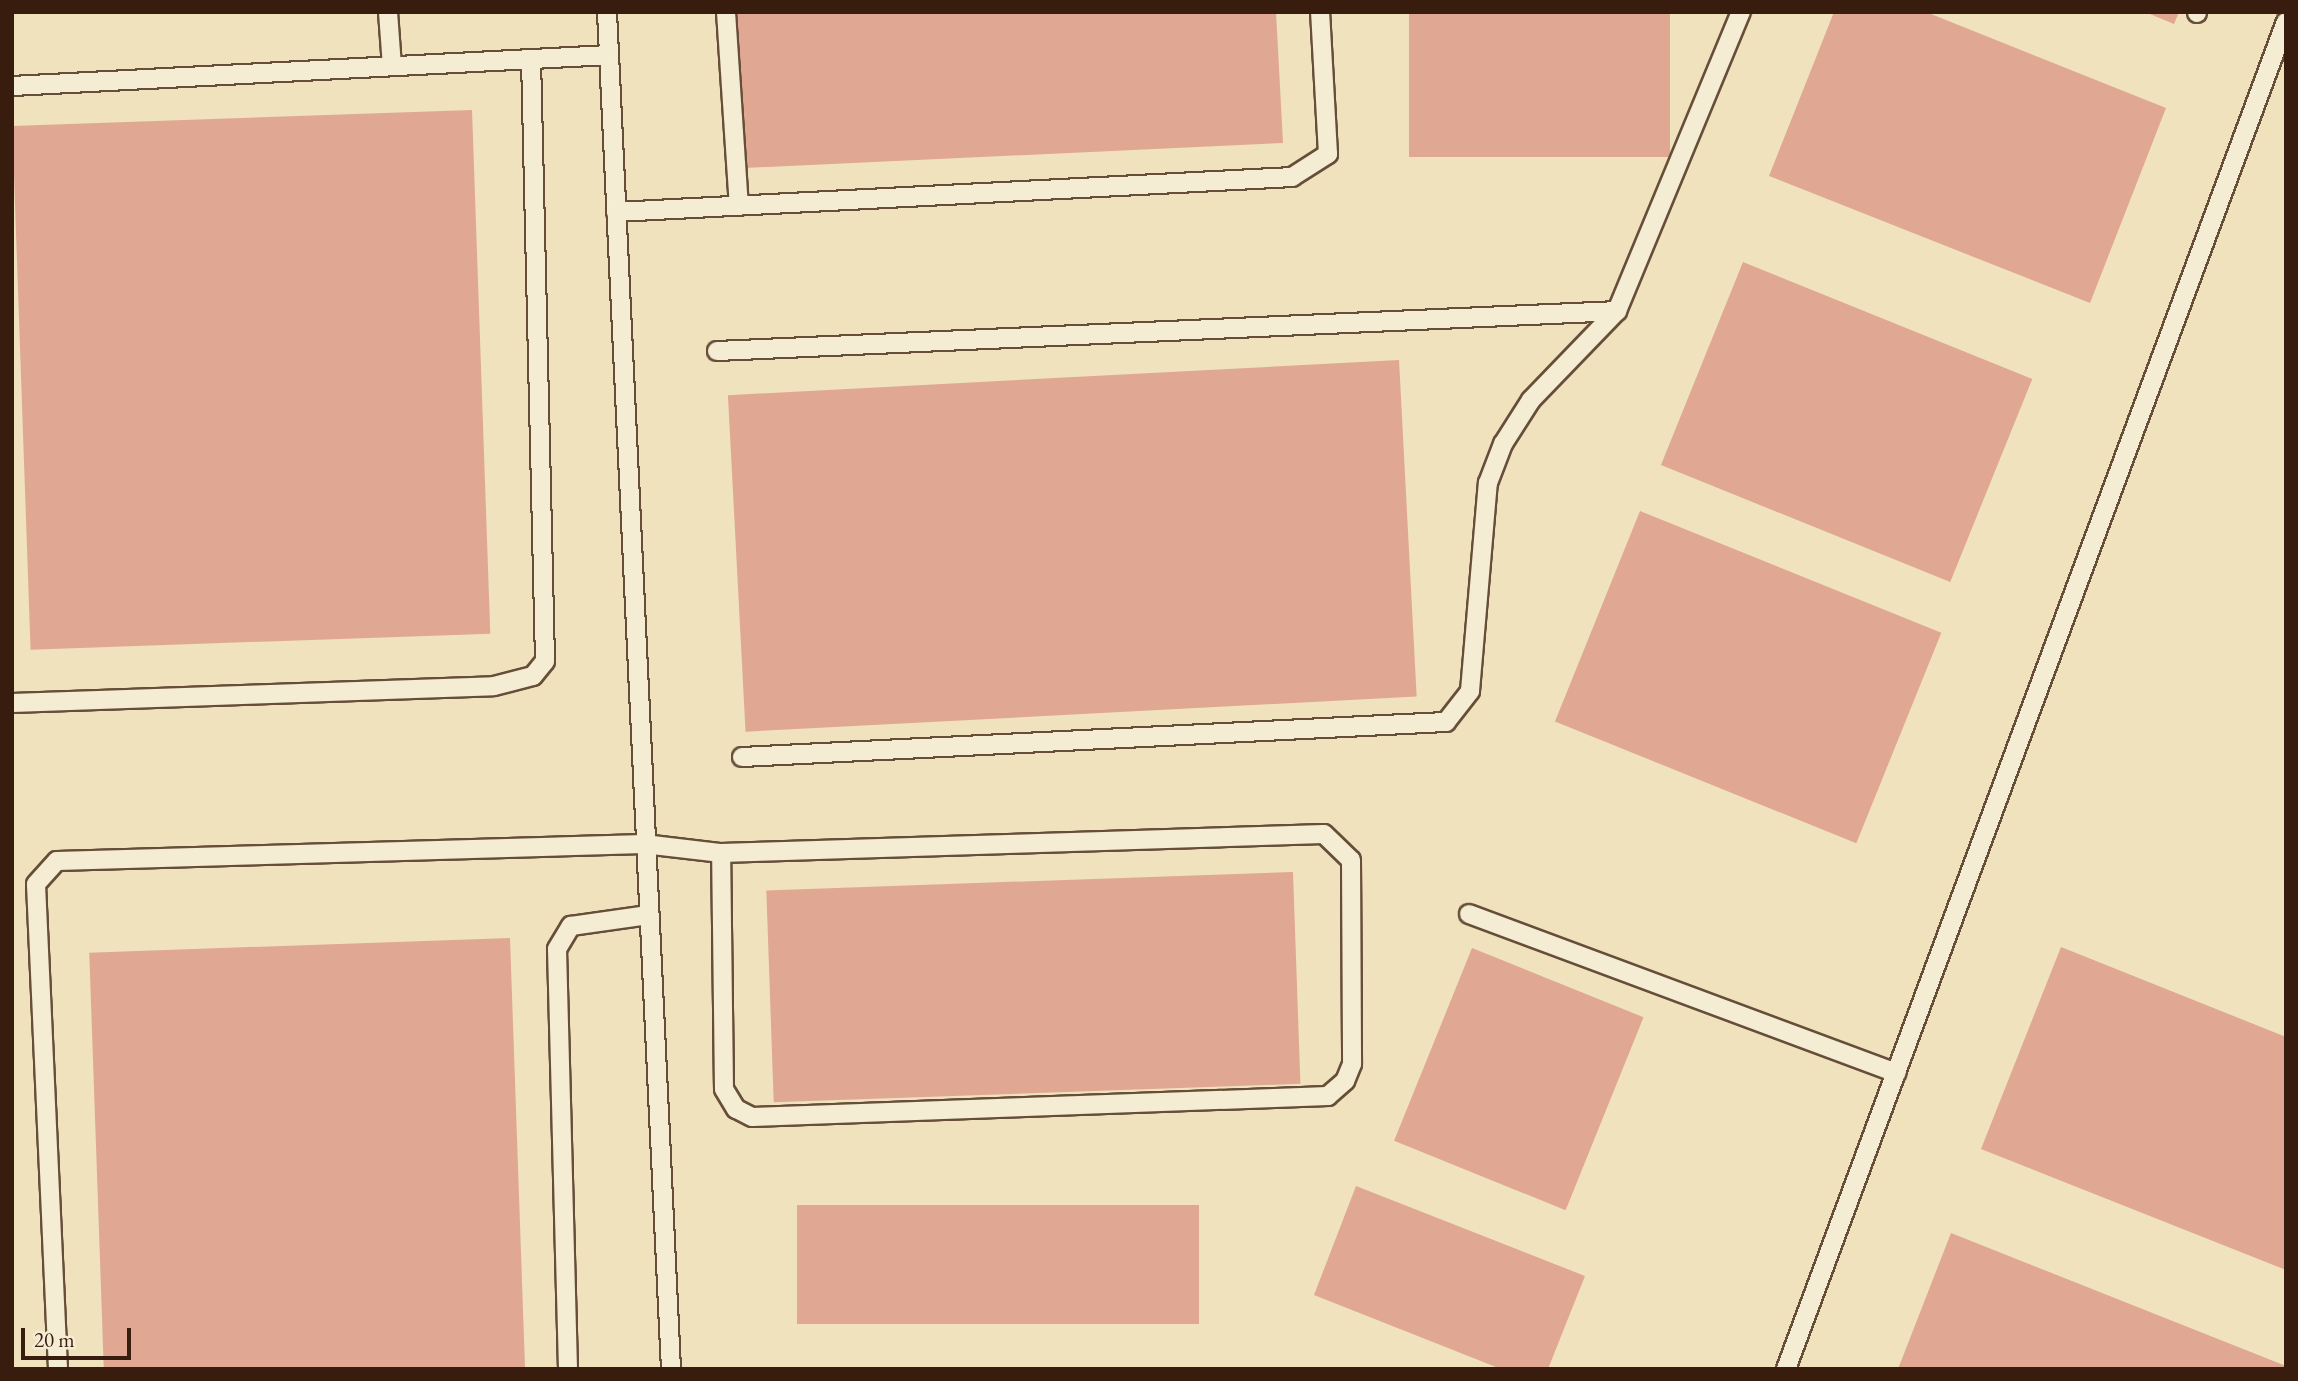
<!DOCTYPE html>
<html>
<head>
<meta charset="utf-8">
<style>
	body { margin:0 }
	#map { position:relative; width:2298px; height:1381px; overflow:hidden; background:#f0e2bd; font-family:"EB Garamond",serif }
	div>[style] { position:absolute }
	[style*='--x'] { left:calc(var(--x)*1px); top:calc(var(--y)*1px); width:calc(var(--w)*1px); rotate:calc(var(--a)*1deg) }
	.building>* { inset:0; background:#e0a793; transform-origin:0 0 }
	.roads { filter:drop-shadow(2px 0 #664e39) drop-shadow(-2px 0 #664e39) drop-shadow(0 2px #664e39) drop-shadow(0 -2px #664e39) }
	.lane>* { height:18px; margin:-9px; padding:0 9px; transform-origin:9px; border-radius:9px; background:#f5ecd4 }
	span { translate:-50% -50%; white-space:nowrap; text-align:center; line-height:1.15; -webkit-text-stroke:5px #f5ecd4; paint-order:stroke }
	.frame { position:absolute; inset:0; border:14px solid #381c0d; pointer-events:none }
	.scale { position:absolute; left:21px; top:1328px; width:110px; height:32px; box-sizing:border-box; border:4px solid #381c0d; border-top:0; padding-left:9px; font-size:21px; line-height:24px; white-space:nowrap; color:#381c0d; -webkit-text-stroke:5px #f5ecd4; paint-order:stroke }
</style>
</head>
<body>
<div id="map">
	<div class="building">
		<i style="clip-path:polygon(737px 12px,1276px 12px,1283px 143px,745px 168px)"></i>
		<i style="left:1409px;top:12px;width:261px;height:145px"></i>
		<i style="clip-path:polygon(1834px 12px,1926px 12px,2166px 108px,2090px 303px,1769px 176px)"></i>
		<i style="clip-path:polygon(2145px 12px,2179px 12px,2174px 24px)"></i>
		<i style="left:472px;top:110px;width:524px;height:460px;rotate:88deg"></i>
		<i style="left:1743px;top:262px;width:312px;height:219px;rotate:22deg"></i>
		<i style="left:1399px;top:360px;width:337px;height:672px;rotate:87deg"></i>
		<i style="left:1640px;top:511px;width:325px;height:227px;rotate:22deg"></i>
		<i style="left:1293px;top:872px;width:212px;height:527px;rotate:88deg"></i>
		<i style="left:510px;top:938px;width:431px;height:421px;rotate:88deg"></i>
		<i style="clip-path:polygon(2061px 947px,2286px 1037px,2286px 1270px,1981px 1149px)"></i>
		<i style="left:1472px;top:948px;width:185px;height:208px;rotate:22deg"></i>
		<i style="clip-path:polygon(1356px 1186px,1585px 1276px,1548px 1369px,1501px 1369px,1314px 1295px)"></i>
		<i style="left:797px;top:1205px;width:402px;height:119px"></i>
		<i style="clip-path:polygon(1951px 1233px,2286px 1366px,2286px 1369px,1898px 1369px)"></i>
	</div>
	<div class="roads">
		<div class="lane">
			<i style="--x:388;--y:12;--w:54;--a:85.8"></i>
			<i style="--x:607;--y:12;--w:1359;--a:87.3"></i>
			<i style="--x:726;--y:12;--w:194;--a:86.2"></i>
			<i style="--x:2197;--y:13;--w:1;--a:-90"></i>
			<i style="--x:12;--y:86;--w:598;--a:-2.97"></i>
			<i style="--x:616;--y:212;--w:677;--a:-2.96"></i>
			<i style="--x:1292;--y:177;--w:43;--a:-32.6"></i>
			<i style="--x:1328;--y:154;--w:142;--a:-93.2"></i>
			<i style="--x:717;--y:351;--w:901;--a:-2.54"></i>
			<i style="--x:12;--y:703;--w:482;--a:-2"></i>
			<i style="--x:494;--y:686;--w:40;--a:-14.4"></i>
			<i style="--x:533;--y:676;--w:19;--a:-51"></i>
			<i style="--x:545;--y:661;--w:602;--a:-91.33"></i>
			<i style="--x:742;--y:757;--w:705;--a:-2.85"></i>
			<i style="--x:1446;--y:722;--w:39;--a:-52"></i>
			<i style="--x:1470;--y:691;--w:209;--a:-85.1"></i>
			<i style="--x:1488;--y:483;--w:42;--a:-69"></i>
			<i style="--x:1503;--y:444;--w:52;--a:-57.5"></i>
			<i style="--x:1531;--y:400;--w:124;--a:-46"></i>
			<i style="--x:1617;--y:311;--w:324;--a:-67.5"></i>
			<i style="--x:1469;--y:914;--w:456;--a:20.4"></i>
			<i style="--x:58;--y:1369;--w:485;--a:-92.6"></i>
			<i style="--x:36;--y:884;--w:31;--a:-48"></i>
			<i style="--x:57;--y:861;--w:587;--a:-1.66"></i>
			<i style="--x:644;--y:844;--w:78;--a:6.7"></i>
			<i style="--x:721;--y:853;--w:603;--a:-1.8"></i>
			<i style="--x:1324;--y:834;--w:37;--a:44"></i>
			<i style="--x:1351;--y:860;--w:204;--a:89.7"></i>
			<i style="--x:1352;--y:1064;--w:18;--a:112"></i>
			<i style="--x:1345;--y:1081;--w:23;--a:139"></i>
			<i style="--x:1328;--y:1096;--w:576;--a:177.91"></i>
			<i style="--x:752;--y:1117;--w:18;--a:-153"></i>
			<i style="--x:736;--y:1109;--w:23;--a:-121"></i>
			<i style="--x:724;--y:1089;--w:236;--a:-90.7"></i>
			<i style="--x:568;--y:1369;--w:420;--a:-91.5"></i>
			<i style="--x:557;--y:949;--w:27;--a:-59"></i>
			<i style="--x:571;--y:926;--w:78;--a:-8.1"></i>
			<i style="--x:1786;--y:1369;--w:1437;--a:-69.64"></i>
		</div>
	</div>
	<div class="frame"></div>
	<div class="scale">20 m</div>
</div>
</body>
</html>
